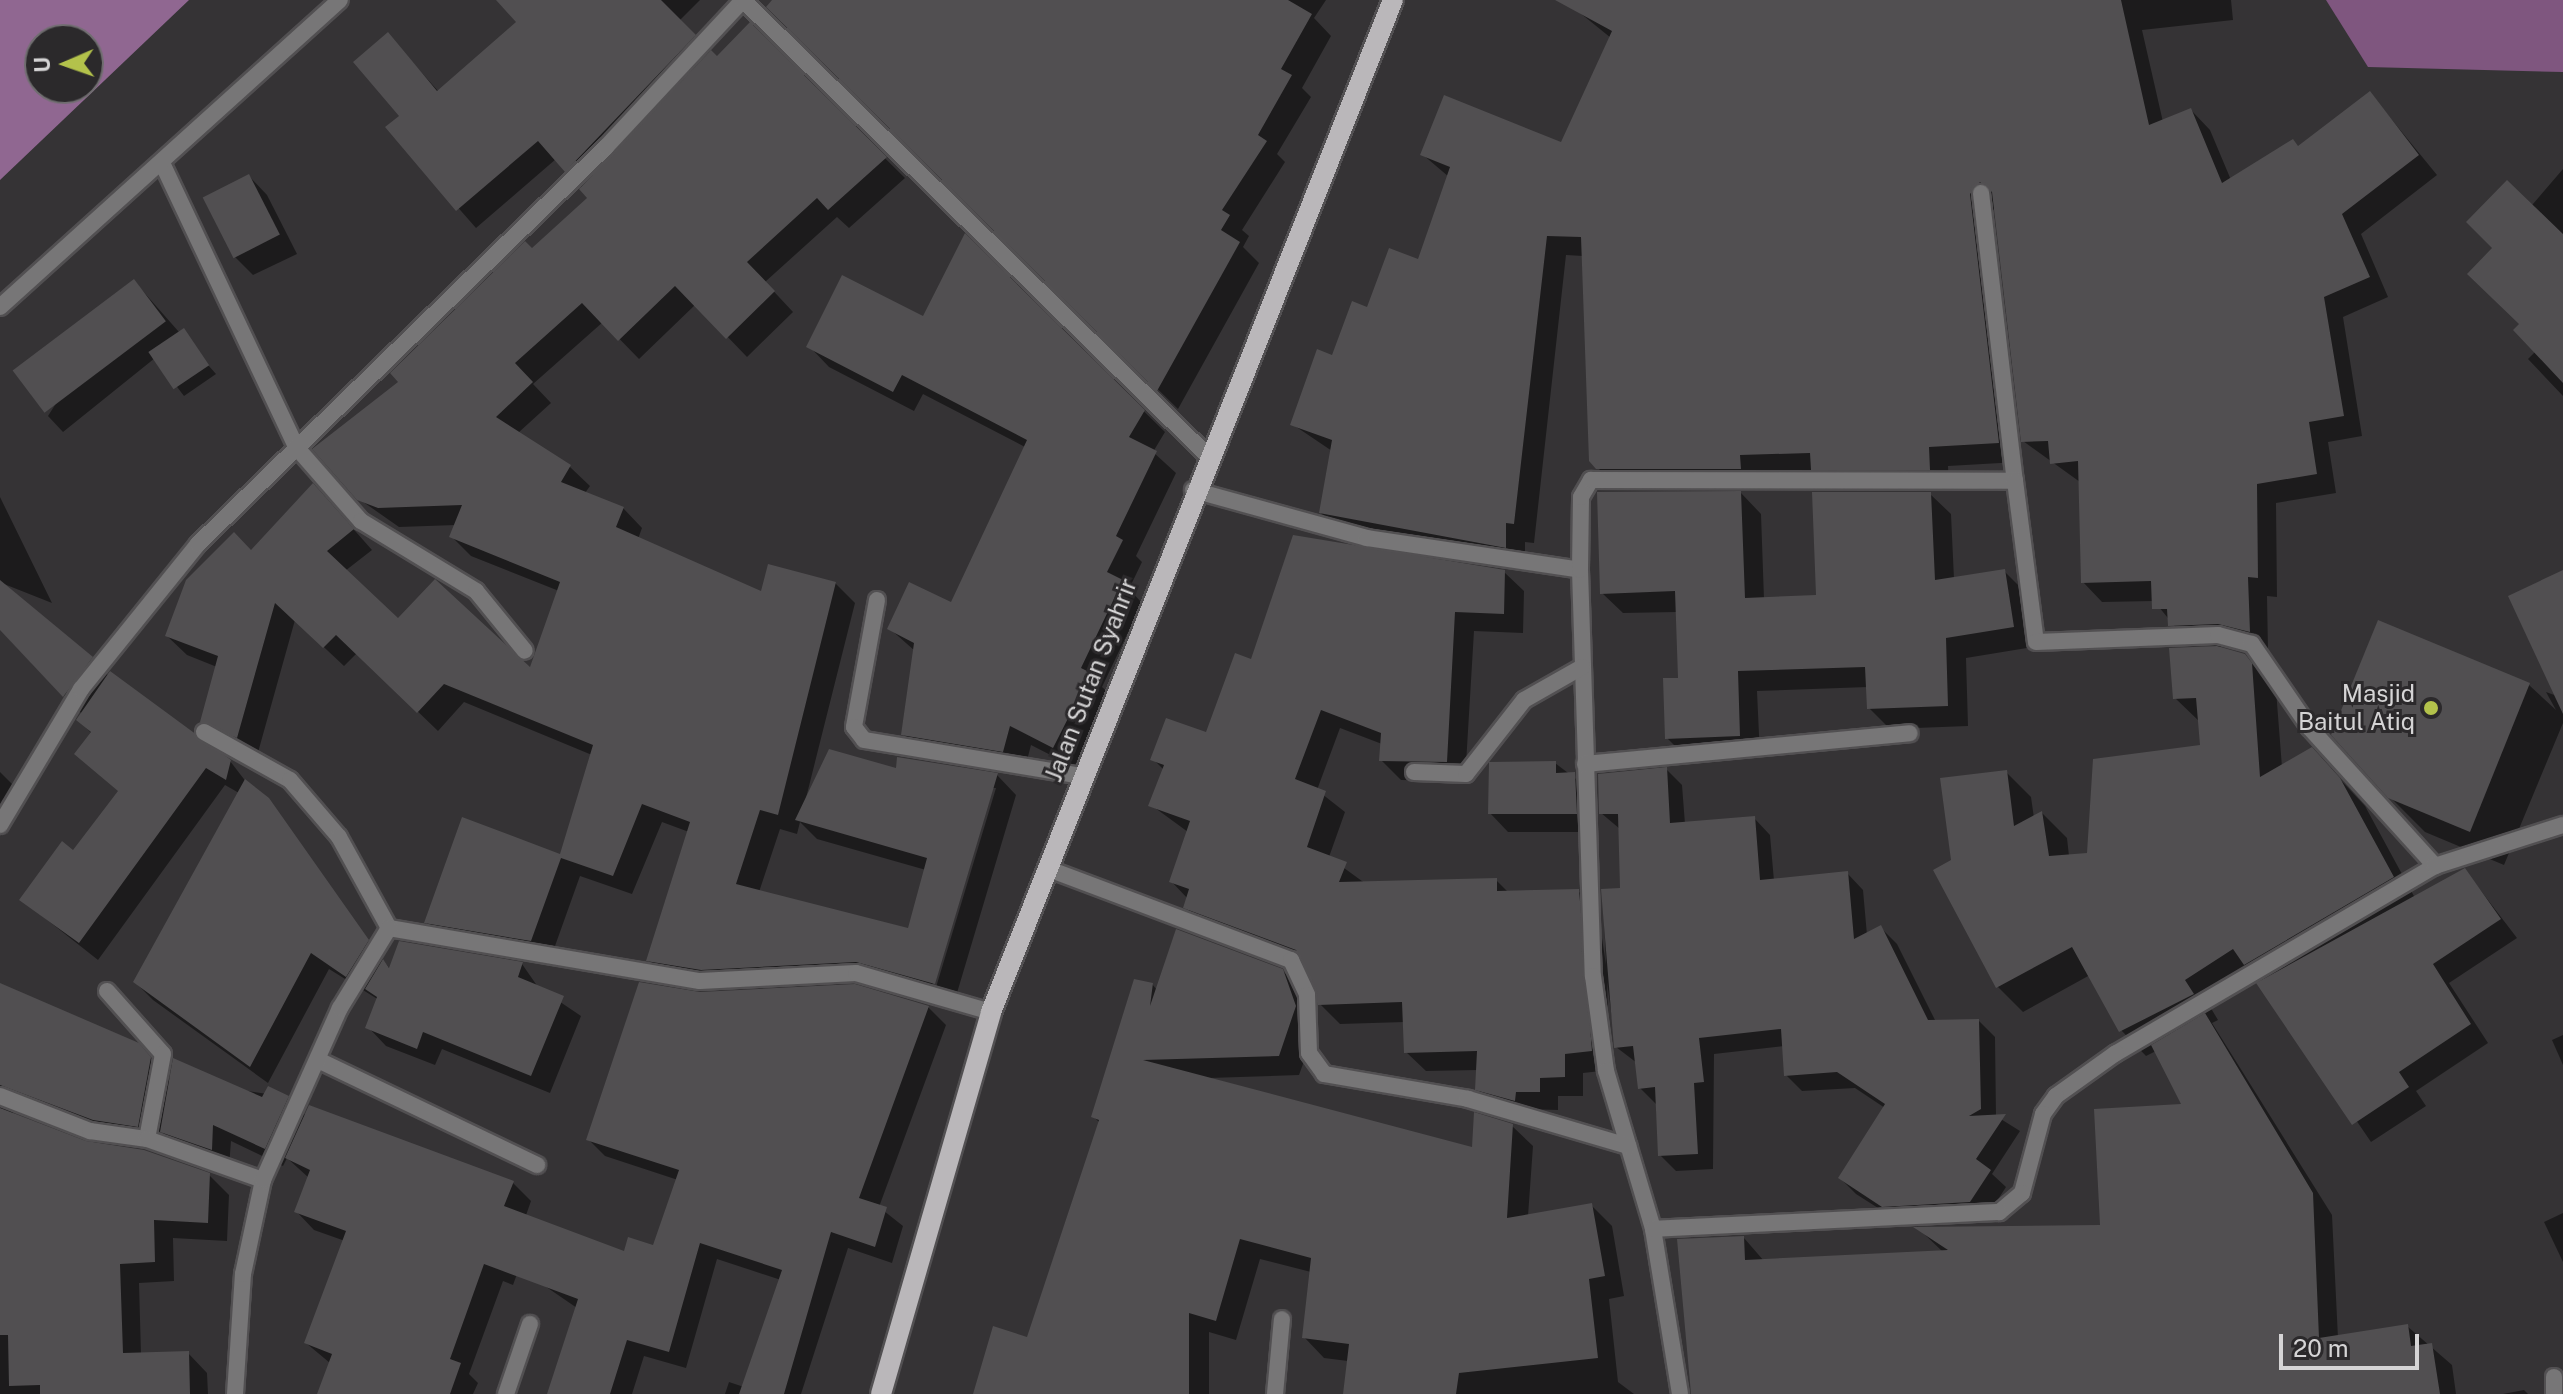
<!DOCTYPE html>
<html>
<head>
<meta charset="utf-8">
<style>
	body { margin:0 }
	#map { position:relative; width:2563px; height:1394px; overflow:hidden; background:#353335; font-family:"Public Sans",sans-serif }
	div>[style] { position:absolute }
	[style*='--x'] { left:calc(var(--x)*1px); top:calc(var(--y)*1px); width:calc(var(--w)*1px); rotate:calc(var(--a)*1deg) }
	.forest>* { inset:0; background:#7f567f }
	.water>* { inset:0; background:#906791 }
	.shadow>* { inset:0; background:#0007 }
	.building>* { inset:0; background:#514f51; transform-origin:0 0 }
	.roads { filter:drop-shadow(2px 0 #525052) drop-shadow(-2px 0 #525052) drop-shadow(0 2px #525052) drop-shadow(0 -2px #525052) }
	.minor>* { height:16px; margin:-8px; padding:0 8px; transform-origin:8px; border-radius:8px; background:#777677 }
	.primary>* { height:20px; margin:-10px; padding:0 10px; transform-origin:10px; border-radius:10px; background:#bab7ba }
	.dots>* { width:22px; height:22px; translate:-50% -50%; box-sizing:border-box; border:4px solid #2b292b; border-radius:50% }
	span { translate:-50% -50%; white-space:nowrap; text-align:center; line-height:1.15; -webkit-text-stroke:6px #2b292b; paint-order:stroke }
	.street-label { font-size:24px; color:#d5d4d5 }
	.poi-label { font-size:24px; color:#d5d4d5 }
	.right { translate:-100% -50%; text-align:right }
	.north { position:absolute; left:24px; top:24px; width:80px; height:80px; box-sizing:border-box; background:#2b292b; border:2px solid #6f6d6f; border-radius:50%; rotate:268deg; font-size:22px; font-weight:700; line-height:32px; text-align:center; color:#d5d4d5 }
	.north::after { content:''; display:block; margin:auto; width:28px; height:36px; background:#b3c24b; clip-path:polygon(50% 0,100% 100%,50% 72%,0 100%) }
	.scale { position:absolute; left:2279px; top:1334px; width:140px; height:36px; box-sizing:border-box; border:4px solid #d5d4d5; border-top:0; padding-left:10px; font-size:24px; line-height:28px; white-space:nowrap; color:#d5d4d5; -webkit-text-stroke:6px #2b292b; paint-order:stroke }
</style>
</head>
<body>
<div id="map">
	<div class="forest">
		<i style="clip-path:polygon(2326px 0,2563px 0,2563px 72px,2368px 67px)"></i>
	</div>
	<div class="water">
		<i style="clip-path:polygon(evenodd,0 0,189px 0,0 180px,0 0,40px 40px,88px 40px,88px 88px,40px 88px,40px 40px)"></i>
	</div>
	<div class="shadow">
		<i style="clip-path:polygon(evenodd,499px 0,700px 0,679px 21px,717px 59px,750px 25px,905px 178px,849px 228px,837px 217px,765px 282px,793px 312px,747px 357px,696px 304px,639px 359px,603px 322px,533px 384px,551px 403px,518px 433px,570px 467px,590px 486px,585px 493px,623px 508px,642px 528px,638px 539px,762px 594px,835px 583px,855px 603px,806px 798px,897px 770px,997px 775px,1016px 795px,954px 1003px,877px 981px,722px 989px,667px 980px,648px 960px,689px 832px,662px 822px,632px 894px,580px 876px,550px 960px,446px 942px,426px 922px,562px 856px,592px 755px,464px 702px,438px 731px,357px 653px,344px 666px,295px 620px,257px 756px,222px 741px,202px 721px,217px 667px,187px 655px,167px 636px,252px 553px,333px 506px,372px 550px,345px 571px,398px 621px,530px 670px,559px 591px,471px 556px,451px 536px,456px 525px,399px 527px,359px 499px,401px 382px,590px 198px,556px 159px,476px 228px,388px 128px,402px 116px,387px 34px,439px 92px,519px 23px,499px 0,991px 788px,996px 788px,934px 994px,930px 993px,991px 788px,499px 0,800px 822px,817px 839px,926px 870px,909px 931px,759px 892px,780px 829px,797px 834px,800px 822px)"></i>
		<i style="clip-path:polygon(775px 0,1326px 0,1314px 18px,1331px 36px,1302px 88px,1311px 97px,1277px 154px,1285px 162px,1242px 230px,1249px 236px,1243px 247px,1259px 263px,1178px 409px,768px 7px)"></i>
		<i style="clip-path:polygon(1564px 0,2231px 0,2233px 20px,2142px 30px,2163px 122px,2191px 110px,2210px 130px,2231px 180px,2299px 148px,2370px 93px,2437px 175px,2361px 234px,2388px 297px,2343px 317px,2362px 436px,2328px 442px,2336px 493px,2276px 503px,2277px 597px,2267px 596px,2268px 650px,2190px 645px,2154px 601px,2102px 602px,2083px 582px,2080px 482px,2023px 441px,1996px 207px,1989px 215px,2018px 462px,1948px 466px,1949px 489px,1832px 489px,1816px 473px,1618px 488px,1591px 461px,1583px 256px,1566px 255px,1534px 543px,1525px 542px,1525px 566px,1341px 533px,1321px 513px,1332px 451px,1292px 424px,1369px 309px,1419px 261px,1449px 177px,1422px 154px,1562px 144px,1611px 38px)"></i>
		<i style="clip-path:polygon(2563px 169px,2563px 396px,2528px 359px,2536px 351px,2495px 248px)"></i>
		<i style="clip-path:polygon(249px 176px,267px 195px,297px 254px,253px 275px,235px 257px)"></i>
		<i style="clip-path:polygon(965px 236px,1165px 432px,1153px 452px,1176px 473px,1136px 556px,1142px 562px,1129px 589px,1142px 603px,1102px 687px,1111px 695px,1074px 767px,1031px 745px,1024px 772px,923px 755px,903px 734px,915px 651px,889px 628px,952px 605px,1025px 447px,923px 394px,914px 411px,829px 367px,809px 346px,924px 319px)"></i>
		<i style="clip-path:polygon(134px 281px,216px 374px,184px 396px,155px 358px,63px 432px,48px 416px)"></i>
		<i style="clip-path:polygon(1741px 493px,1761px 514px,1764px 599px,1818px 597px,1930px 494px,1951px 514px,1954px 579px,2004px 571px,2024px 591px,2033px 647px,1966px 658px,1968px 726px,1890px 729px,1869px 708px,1868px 687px,1757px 691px,1760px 756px,1688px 759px,1667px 738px,1680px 680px,1677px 612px,1623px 613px,1602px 593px)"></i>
		<i style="clip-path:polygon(0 497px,52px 603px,4px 584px,109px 676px,230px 761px,390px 969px,522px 964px,538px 987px,581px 1016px,550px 1093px,442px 1049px,435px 1065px,386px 1046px,368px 1027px,379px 1000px,329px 969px,268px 1083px,153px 1000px,135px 982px,239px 793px,225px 785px,98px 960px,22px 900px,73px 853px,120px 792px,76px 754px,92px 734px,78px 719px,82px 714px,0 627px)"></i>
		<i style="clip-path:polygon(1504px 572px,1524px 591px,1523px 633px,1474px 631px,1465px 781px,1401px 780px,1381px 760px,1382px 744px,1340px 728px,1317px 790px,1345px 812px,1329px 857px,1366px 884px,1496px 880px,1509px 893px,1578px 891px,1598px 911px,1606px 965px,1603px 891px,1622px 890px,1620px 829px,1601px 813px,1666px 769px,1682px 785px,1685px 824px,1754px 818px,1770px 835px,1774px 881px,1847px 873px,1863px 890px,1867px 935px,1881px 928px,1897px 944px,1936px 1022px,1979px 1021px,1995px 1037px,1996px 1116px,2020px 1131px,1992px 1174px,2006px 1187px,1986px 1218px,1900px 1222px,1856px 1194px,1840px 1178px,1885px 1108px,1855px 1088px,1802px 1091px,1786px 1075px,1784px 1046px,1714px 1054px,1713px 1169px,1676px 1171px,1660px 1155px,1656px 1104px,1640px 1088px,1637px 1063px,1616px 1047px,1607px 982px,1610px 1070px,1583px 1073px,1583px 1096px,1558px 1096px,1558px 1110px,1497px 1108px,1477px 1089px,1478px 1070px,1426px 1071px,1406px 1052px,1405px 1022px,1340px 1024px,1320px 1004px,1304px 964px,1205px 926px,1185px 907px,1188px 899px,1171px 881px,1188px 832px,1151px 805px,1164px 770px,1153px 759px,1207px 735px,1252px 661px)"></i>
		<i style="clip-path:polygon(2563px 572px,2563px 723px,2504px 865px,2425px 832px,2389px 796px,2529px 685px,2556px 710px,2546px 692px,2557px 696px)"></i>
		<i style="clip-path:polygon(2244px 655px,2276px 690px,2282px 767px,2312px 749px,2365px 806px,2415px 898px,2465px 870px,2517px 938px,2449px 983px,2488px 1043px,2416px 1091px,2426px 1106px,2371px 1142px,2257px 975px,2209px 1005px,2218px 1020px,2212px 1023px,2332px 1215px,2338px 1338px,2407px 1326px,2452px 1365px,2456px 1394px,1692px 1394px,1744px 1238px,1764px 1261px,1943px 1252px,1920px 1230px,2102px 1227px,2184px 1105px,2156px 1051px,2146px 1056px,2121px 1030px,2090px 975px,2023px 1012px,1998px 987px,1953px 861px,2006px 772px,2031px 797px,2034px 818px,2042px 813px,2067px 838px,2069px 856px,2089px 855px,2202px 747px,2201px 723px,2175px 698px)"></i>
		<i style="clip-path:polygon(1555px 763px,1593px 792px,1594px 832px,1508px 832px,1490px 813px)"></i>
		<i style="clip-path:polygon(0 772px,19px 791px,0 822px)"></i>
		<i style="clip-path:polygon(1282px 970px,1303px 992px,1316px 1028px,1299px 1075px,1209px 1078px,1474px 1150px,1512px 1126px,1533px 1146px,1528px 1216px,1591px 1205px,1612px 1226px,1624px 1296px,1609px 1299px,1618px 1382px,1634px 1394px,1399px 1394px,1348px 1361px,1324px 1358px,1304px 1337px,1311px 1272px,1260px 1259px,1236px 1340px,1209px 1332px,1209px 1394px,975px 1394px,1029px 1339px,1100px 1123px,1094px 1117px,1152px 984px,1157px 990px)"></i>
		<i style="clip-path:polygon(0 985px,137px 1045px,171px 1080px,288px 1097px,306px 1116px,513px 1183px,531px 1201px,524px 1221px,533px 1230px,513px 1285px,503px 1281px,469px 1374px,478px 1383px,473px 1394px,319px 1394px,330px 1363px,306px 1343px,345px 1241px,314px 1230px,296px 1211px,309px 1178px,287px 1158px,283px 1166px,231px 1141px,229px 1167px,180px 1150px,160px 1130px,157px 1145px,24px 1104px,11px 1114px,86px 1143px,209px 1175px,229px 1195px,227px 1241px,173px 1238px,174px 1281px,139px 1283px,141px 1354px,188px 1353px,207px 1373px,208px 1394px,0 1394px)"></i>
		<i style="clip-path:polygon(700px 994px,928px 1007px,946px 1025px,879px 1207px,903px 1226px,892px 1263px,848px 1248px,801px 1394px,725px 1394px,729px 1382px,744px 1387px,781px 1280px,717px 1259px,686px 1368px,644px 1356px,632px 1394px,549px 1394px,577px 1308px,542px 1284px,655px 1247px,678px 1180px,605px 1156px,588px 1139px)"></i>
		<i style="clip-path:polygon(2563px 1035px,2563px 1065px,2552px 1040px)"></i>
		<i style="clip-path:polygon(2563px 1213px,2563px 1262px,2544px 1222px)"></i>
		<i style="clip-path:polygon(2524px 1390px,2528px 1394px,2503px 1394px)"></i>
	</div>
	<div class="building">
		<i style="clip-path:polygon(496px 0,661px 0,696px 35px,565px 172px,538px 141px,456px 211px,385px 127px,399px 116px,353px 62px,388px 32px,437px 91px,516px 22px)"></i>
		<i style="clip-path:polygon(772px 0,1288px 0,1312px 14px,1281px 69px,1292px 75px,1258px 135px,1267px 141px,1222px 210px,1230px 215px,1221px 230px,1240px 242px,1157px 391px,766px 7px)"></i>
		<i style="clip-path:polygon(1555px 0,2121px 0,2149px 125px,2191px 108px,2222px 183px,2293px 139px,2298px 146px,2370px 91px,2419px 155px,2342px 214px,2370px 277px,2324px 297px,2344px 416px,2309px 422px,2317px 474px,2257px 484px,2258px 578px,2248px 577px,2250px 632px,2218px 624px,2168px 626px,2167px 609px,2152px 609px,2151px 581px,2081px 583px,2078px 461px,2050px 464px,2048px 441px,2021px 442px,1992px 192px,1980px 182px,1970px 194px,1999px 443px,1929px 447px,1930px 470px,1811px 470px,1810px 453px,1740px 455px,1741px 469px,1596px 469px,1589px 461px,1581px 237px,1547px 236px,1514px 524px,1506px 523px,1506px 548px,1319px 513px,1332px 440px,1290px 425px,1317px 349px,1332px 355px,1352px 301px,1367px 307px,1389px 248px,1418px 259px,1450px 167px,1420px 155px,1444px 95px,1561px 142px,1612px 31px)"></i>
		<i style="clip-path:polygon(750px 22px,887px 157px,828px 210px,817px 198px,747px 262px,775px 291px,726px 339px,675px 286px,618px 341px,582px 303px,515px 363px,533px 382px,496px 417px,571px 465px,561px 482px,624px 507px,616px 527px,761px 591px,768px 564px,836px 582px,778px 815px,760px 810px,736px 884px,908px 928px,927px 858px,795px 820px,829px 749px,896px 768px,897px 757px,998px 773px,935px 984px,856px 962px,701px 970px,646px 961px,690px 822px,642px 804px,613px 876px,561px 858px,531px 941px,424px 923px,462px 817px,560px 854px,593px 745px,444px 684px,417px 713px,336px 635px,323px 648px,275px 603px,237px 738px,200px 722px,218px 656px,165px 636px,186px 580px,234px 532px,251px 550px,313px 483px,354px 529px,327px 551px,398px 618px,435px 579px,530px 667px,560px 582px,449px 537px,462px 505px,378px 508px,357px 500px,312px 449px,398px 382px,390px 373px,525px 241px,532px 248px,587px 198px,579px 189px,711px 50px,717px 56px)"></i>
		<i style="left:249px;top:174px;width:68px;height:52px;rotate:63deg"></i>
		<i style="clip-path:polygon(2507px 180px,2563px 234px,2563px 383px,2513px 330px,2519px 324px,2467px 274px,2492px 248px,2466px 222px)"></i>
		<i style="clip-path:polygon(965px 233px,1145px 410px,1129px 437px,1157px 451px,1116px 536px,1123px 540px,1107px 572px,1123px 580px,1081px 668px,1091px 673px,1053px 748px,1010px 726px,1003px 752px,901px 735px,914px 643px,887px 629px,909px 582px,951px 602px,1027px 440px,902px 375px,893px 392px,806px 347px,842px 275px,923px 316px)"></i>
		<i style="left:134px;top:279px;width:53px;height:152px;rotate:53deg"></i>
		<i style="left:184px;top:328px;width:45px;height:43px;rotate:56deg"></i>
		<i style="clip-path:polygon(1741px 491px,1745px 598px,1816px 595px,1812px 492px,1931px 492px,1935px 580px,2005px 569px,2014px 627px,1946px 638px,1948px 706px,1867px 709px,1865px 667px,1738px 671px,1740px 736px,1665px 739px,1663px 678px,1678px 678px,1675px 591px,1600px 594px,1597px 492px)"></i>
		<i style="clip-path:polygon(1293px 535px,1505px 570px,1504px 614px,1455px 612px,1447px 762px,1379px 761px,1381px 733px,1321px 710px,1295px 779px,1326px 791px,1307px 847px,1347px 862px,1339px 882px,1497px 878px,1497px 891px,1579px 889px,1592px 1051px,1565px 1054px,1565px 1077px,1540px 1078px,1540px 1092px,1516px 1092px,1515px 1101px,1475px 1090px,1477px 1051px,1404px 1053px,1402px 1002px,1318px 1005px,1296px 950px,1183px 908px,1189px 889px,1169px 882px,1190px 821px,1148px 806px,1164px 765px,1150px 760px,1166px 718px,1206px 732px,1235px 653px,1251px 659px)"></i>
		<i style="clip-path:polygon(2563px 570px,2563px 714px,2508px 596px)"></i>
		<i style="clip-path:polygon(0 580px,93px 657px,63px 697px,0 630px)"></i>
		<i style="clip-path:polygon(2378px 620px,2530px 683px,2470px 832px,2388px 798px,2331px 735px)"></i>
		<i style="clip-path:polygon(2217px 646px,2245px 654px,2252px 663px,2260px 777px,2312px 747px,2340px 778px,2394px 877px,2244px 965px,2233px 949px,2185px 980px,2194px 994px,2119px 1032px,2072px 947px,1996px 988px,1933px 870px,1951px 860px,1940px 778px,2007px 770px,2014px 826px,2042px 811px,2049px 856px,2087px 853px,2093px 759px,2200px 745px,2196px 698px,2173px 699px,2169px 648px)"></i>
		<i style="clip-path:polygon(110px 671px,231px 760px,226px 780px,206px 768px,79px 943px,19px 900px,62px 841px,73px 850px,118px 791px,74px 754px,91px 732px,76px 720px)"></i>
		<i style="clip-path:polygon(1556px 761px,1556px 773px,1575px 772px,1577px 814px,1488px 814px,1489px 762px)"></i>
		<i style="clip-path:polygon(1667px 767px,1670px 823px,1755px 816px,1760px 880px,1848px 871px,1854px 939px,1881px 925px,1928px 1020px,1979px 1019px,1981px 1109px,1969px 1116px,2006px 1114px,1976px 1159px,1991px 1170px,1970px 1202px,1882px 1207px,1838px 1178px,1885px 1104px,1837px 1072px,1784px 1076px,1781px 1029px,1699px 1038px,1704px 1082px,1694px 1083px,1698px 1154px,1658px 1156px,1655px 1087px,1638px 1089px,1633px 1046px,1614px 1048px,1601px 889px,1620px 888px,1618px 814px,1599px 814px,1598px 774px)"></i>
		<i style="clip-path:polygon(245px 779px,269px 798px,369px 940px,346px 977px,311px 953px,250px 1067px,133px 982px)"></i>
		<i style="clip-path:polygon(2465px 868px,2501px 919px,2433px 964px,2471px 1024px,2399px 1072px,2409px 1087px,2352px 1125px,2256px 983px)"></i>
		<i style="clip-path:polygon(1176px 929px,1283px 969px,1296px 1006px,1279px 1056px,1143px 1060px,1472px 1147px,1474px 1112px,1513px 1124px,1507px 1218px,1592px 1203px,1605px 1276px,1589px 1279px,1598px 1358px,1459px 1373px,1456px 1394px,1343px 1394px,1349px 1344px,1302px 1338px,1311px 1258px,1240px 1239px,1216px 1321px,1189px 1313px,1189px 1394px,973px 1394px,993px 1326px,1027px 1337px,1099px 1120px,1091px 1117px,1134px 979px,1153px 983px,1150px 1006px)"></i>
		<i style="clip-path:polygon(399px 941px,523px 962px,518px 977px,564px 996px,531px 1076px,423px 1032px,417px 1049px,365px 1028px,377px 997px,365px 989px,383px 959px,389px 968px)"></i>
		<i style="clip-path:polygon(639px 982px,700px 992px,855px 984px,929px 1006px,859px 1198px,887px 1207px,875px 1247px,831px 1232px,784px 1394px,739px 1394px,782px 1270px,700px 1243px,669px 1352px,627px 1340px,610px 1394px,547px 1394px,578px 1299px,484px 1264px,450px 1359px,461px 1363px,450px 1394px,317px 1394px,332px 1354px,304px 1343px,346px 1231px,294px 1212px,310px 1170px,285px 1158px,309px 1105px,514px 1181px,504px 1206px,624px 1251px,628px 1237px,653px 1245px,679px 1170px,586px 1140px)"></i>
		<i style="clip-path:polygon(0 983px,139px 1043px,151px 1057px,138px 1127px,93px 1120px,0 1085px)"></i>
		<i style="clip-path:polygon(2205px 1013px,2313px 1193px,2319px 1338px,2408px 1324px,2411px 1346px,2432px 1343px,2440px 1394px,1691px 1394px,1677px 1239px,1744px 1236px,1745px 1260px,1948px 1250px,1913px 1227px,2100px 1225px,2094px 1109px,2181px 1104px,2151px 1045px)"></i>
		<i style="clip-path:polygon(173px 1058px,262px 1097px,268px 1086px,289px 1096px,265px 1149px,213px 1125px,212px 1150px,160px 1132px)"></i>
		<i style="clip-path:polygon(0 1108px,86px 1141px,144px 1150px,210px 1173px,208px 1223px,154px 1220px,155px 1262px,120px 1264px,123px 1353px,189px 1351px,190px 1394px,40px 1394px,40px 1385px,9px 1386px,8px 1335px,0 1335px)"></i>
	</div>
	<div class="roads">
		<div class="minor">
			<i style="--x:162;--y:163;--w:315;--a:64.7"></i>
			<i style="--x:297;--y:448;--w:97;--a:48.8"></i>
			<i style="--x:361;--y:521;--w:135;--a:31.3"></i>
			<i style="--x:476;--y:591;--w:77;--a:50.8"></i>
			<i style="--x:1981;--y:193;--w:290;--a:83.3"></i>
			<i style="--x:0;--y:307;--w:458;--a:-42.1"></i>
			<i style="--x:1193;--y:490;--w:180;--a:15.4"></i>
			<i style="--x:1367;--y:538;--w:215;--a:8.5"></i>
			<i style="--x:1580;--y:570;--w:406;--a:88.2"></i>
			<i style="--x:1593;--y:976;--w:96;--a:82.2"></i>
			<i style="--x:1606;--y:1071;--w:165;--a:73.4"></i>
			<i style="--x:1653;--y:1229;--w:167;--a:80.7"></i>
			<i style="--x:1580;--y:570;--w:73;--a:-89.2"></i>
			<i style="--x:1581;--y:497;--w:20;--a:-60"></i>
			<i style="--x:1591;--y:480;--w:424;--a:0.1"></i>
			<i style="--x:2015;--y:481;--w:162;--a:82.6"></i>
			<i style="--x:2036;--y:642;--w:182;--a:-2.2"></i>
			<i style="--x:2218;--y:635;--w:35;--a:15"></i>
			<i style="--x:2252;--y:644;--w:101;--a:55.5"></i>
			<i style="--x:2309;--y:727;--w:188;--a:47.8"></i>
			<i style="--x:2435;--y:866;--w:370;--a:149.6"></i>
			<i style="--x:2116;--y:1053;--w:74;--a:144.4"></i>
			<i style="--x:2056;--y:1096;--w:22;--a:126"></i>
			<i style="--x:2043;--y:1114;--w:82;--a:104.9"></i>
			<i style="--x:2022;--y:1193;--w:30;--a:140"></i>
			<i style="--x:1999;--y:1212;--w:346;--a:177.2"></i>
			<i style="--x:877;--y:600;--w:129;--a:100.3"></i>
			<i style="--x:854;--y:727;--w:16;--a:52"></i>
			<i style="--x:864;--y:740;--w:221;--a:9.4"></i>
			<i style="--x:204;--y:732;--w:98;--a:29.2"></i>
			<i style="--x:290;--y:780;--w:75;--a:49.3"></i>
			<i style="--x:339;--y:837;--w:104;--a:61.2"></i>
			<i style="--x:1585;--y:764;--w:326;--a:-5.4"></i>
			<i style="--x:1414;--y:772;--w:52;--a:2.2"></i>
			<i style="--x:1466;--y:774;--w:94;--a:-51.9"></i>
			<i style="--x:1524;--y:700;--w:67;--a:-29.6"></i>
			<i style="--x:0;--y:825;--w:158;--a:-59.2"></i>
			<i style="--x:81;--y:689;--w:186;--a:-51.1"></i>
			<i style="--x:198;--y:544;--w:569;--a:-44.22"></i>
			<i style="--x:606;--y:147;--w:201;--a:-47"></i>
			<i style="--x:743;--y:0;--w:650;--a:44.44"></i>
			<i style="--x:2435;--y:866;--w:134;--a:-17.8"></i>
			<i style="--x:1046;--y:868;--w:262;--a:20.6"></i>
			<i style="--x:1291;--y:960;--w:38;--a:65"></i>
			<i style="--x:1307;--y:995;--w:58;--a:88"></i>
			<i style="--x:1309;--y:1053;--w:26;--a:54"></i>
			<i style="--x:1324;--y:1074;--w:146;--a:9.8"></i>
			<i style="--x:1468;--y:1099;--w:167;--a:16.4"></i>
			<i style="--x:389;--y:928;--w:315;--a:9.7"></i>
			<i style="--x:700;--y:981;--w:156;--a:-2.9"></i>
			<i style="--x:856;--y:973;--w:141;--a:16.1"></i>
			<i style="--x:107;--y:991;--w:84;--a:48.4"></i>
			<i style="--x:163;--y:1054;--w:86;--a:100.7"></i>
			<i style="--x:318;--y:1060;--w:243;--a:25.6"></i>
			<i style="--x:0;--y:1096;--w:97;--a:21.3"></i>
			<i style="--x:90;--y:1131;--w:58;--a:8"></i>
			<i style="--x:147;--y:1139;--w:123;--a:19.5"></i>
			<i style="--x:235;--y:1394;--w:120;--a:-86.2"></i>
			<i style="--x:243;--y:1274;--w:96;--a:-78"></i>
			<i style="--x:263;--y:1180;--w:188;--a:-65.9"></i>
			<i style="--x:340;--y:1008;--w:94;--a:-58.5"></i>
			<i style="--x:506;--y:1394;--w:74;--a:-71.1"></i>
			<i style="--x:1275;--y:1394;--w:75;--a:-84.7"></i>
			<i style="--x:2554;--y:1394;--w:17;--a:-90"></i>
		</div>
		<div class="primary">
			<i style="--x:881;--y:1394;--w:398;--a:-73.9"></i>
			<i style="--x:991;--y:1012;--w:1089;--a:-68.34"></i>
		</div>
	</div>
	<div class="dots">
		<i style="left:2431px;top:708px;background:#b3c24b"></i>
	</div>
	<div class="street-label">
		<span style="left:1091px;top:680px;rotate:-69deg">Jalan Sutan Syahrir</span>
	</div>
	<div class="poi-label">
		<span class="right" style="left:2415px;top:708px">Masjid<br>Baitul Atiq</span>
	</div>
	<div class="north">U</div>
	<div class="scale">20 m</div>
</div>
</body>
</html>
